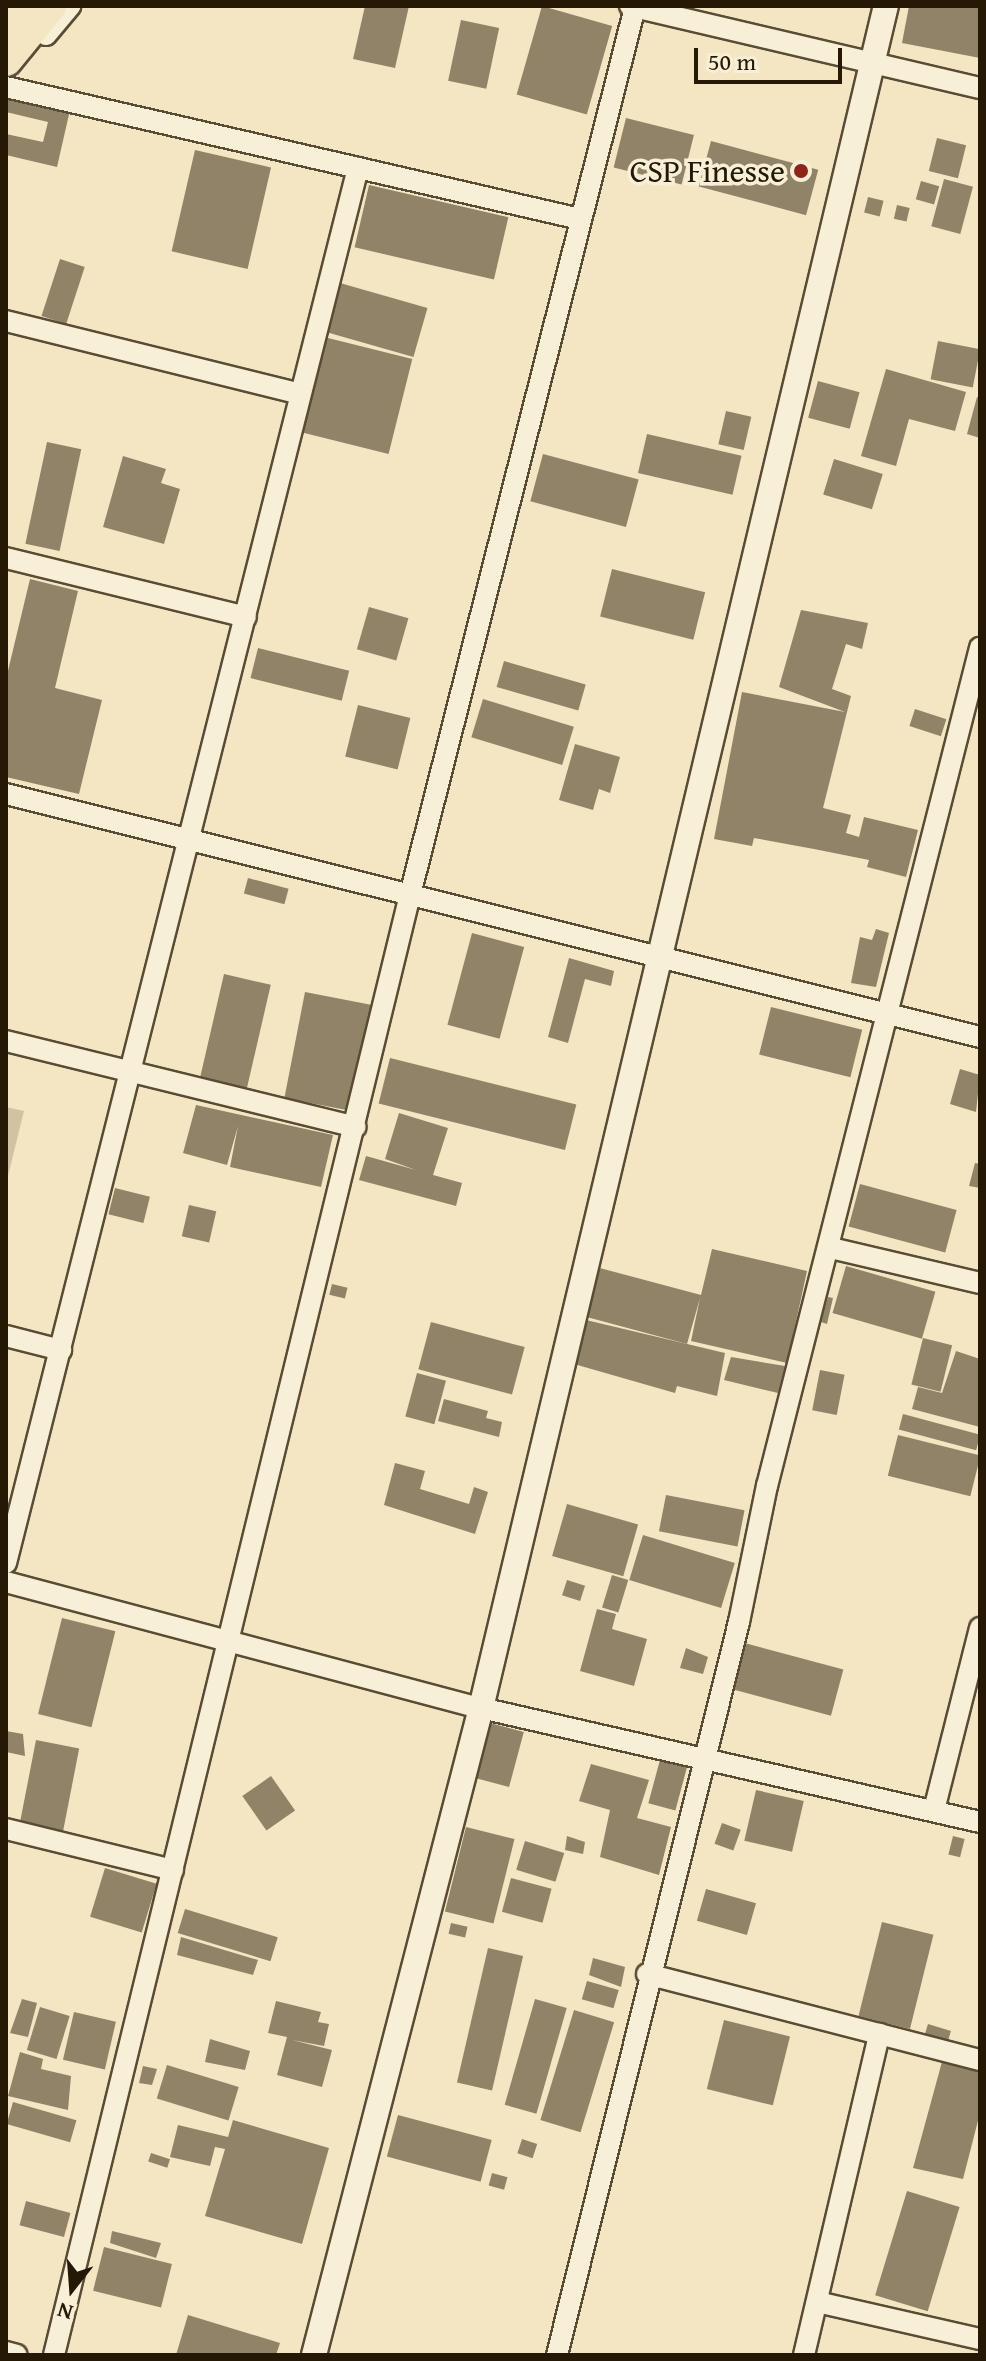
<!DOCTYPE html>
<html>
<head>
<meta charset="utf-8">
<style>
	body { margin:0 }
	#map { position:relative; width:986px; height:2361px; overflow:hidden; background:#f4e6c2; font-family:"Gentium Book Plus",serif }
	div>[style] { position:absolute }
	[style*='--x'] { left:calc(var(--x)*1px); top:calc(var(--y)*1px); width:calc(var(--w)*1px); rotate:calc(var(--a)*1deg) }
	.green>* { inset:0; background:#d1c3a2 }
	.building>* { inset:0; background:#918367; transform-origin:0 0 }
	.roads { filter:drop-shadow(2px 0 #594c34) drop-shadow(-2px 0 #594c34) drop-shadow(0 2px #594c34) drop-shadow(0 -2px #594c34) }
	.minor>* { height:20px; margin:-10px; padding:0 10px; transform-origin:10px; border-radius:10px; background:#f8efd7 }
	.tertiary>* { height:24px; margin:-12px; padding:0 12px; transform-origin:12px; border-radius:12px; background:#f8efd7 }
	.trunk>* { height:32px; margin:-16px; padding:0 16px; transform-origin:16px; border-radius:16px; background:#f4e6c2 }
	.dots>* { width:22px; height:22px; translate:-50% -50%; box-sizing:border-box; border:4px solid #f8efd7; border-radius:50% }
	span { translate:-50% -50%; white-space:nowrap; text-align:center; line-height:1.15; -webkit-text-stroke:7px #f8efd7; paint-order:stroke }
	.poi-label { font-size:32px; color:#251805 }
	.right { translate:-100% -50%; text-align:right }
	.frame { position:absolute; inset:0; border:8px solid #251805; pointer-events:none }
	.north { position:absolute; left:32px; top:2249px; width:80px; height:80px; -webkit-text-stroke:6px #f8efd7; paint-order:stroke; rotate:197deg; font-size:22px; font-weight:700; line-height:32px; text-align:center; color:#251805 }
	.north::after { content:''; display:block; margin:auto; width:28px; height:36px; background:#251805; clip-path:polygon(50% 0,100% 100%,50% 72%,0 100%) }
	.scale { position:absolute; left:694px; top:48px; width:148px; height:36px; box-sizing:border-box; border:4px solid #251805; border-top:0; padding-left:10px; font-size:24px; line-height:28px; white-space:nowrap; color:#251805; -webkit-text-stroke:6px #f8efd7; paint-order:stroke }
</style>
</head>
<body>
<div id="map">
	<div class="green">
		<i style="clip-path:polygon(6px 1107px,24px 1111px,6px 1184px)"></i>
	</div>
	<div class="building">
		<i style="clip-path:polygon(365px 6px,409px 6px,395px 68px,353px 59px)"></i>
		<i style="left:542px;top:6px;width:73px;height:92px;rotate:16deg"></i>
		<i style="clip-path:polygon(909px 6px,980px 8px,980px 58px,902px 43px)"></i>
		<i style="left:461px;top:20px;width:39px;height:62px;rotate:12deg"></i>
		<i style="clip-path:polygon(6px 95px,70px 110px,57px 167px,6px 155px,6px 134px,43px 142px,48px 122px,6px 112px)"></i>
		<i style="left:626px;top:118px;width:70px;height:51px;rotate:14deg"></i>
		<i style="left:937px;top:138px;width:30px;height:34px;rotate:14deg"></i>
		<i style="left:711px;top:141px;width:111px;height:47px;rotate:15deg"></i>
		<i style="left:195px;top:150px;width:78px;height:104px;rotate:13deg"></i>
		<i style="left:944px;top:179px;width:30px;height:49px;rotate:15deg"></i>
		<i style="left:921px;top:181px;width:19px;height:19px;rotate:16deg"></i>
		<i style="left:369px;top:185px;width:143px;height:64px;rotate:13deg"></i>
		<i style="left:868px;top:197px;width:16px;height:16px;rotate:14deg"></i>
		<i style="left:897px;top:205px;width:13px;height:14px;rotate:13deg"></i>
		<i style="left:60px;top:259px;width:26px;height:60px;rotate:18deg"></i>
		<i style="left:340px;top:283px;width:91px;height:51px;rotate:16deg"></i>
		<i style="left:324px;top:337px;width:91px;height:98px;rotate:14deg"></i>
		<i style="left:938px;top:341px;width:43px;height:39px;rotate:11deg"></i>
		<i style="clip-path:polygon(886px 369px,966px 392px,955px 431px,909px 419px,896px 466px,861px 456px)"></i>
		<i style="left:818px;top:381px;width:43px;height:38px;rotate:15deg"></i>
		<i style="clip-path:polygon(977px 397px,980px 398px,980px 438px,967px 434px)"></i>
		<i style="left:726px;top:411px;width:26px;height:34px;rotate:13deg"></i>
		<i style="left:647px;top:434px;width:97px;height:40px;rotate:13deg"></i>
		<i style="left:47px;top:442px;width:35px;height:104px;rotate:12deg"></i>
		<i style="left:543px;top:454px;width:99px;height:49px;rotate:15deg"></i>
		<i style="clip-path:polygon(123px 456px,166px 469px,161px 483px,180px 489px,164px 544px,103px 527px)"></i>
		<i style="left:834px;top:459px;width:51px;height:37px;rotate:17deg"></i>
		<i style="left:612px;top:569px;width:96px;height:49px;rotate:14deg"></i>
		<i style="clip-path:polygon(30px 579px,78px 591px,55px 688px,102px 700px,79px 794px,6px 777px,6px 679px)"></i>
		<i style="left:369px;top:607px;width:41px;height:44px;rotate:16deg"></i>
		<i style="clip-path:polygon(801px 610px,868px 623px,862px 649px,846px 644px,832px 689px,851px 696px,823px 808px,851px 815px,846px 833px,859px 837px,864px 817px,918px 830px,906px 877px,867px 867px,869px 860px,814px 849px,754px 838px,752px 846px,714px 839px,742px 692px,845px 712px,779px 687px)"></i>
		<i style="left:258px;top:648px;width:94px;height:31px;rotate:14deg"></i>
		<i style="left:504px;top:661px;width:85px;height:27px;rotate:16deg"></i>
		<i style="left:483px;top:699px;width:95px;height:40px;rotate:17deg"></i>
		<i style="left:358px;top:705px;width:54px;height:53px;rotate:14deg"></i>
		<i style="left:915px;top:709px;width:33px;height:18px;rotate:18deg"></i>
		<i style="clip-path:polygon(575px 744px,620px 757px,610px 793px,599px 789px,593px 810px,559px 800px)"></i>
		<i style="left:248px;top:878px;width:42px;height:16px;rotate:15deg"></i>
		<i style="clip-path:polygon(876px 929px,889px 933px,876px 987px,851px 983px,860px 937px,872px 940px)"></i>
		<i style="left:472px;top:933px;width:54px;height:95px;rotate:15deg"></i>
		<i style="clip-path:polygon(569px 958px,614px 971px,611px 986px,585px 979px,568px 1043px,548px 1037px)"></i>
		<i style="left:224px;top:974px;width:48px;height:106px;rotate:13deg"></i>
		<i style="left:305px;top:992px;width:71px;height:108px;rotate:11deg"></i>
		<i style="left:771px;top:1007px;width:94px;height:49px;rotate:14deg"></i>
		<i style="left:390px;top:1058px;width:192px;height:47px;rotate:14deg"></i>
		<i style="clip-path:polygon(960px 1069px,980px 1075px,976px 1112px,950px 1104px)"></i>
		<i style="clip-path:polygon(196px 1105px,333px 1135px,321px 1187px,230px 1167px,238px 1126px,227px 1165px,183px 1153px)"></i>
		<i style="clip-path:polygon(399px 1113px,448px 1128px,433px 1175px,462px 1183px,456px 1206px,359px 1180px,366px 1156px,416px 1170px,385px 1159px)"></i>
		<i style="clip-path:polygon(975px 1163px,980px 1164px,980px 1188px,969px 1186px)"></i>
		<i style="left:860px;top:1184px;width:100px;height:44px;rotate:15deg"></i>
		<i style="left:115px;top:1188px;width:36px;height:27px;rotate:14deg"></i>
		<i style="left:189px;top:1205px;width:28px;height:32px;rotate:13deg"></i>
		<i style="clip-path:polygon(712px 1249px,807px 1271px,787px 1363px,691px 1341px,700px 1298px,687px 1344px,583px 1316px,596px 1267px,701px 1295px)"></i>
		<i style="left:846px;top:1266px;width:93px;height:49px;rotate:16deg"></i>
		<i style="left:332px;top:1284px;width:16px;height:11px;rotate:14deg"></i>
		<i style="clip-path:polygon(828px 1297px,833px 1298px,827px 1324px,821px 1322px)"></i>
		<i style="clip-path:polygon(586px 1320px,725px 1353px,717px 1396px,677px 1386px,675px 1393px,574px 1364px)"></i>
		<i style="left:431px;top:1322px;width:97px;height:49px;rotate:15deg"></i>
		<i style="left:923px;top:1338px;width:30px;height:48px;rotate:14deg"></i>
		<i style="clip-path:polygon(956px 1351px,980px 1359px,980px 1427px,912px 1409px,918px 1387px,942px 1393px)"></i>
		<i style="clip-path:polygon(731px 1357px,785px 1366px,778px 1393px,724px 1380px)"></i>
		<i style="left:820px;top:1370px;width:25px;height:41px;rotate:11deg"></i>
		<i style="left:417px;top:1373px;width:30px;height:45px;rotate:15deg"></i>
		<i style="clip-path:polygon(444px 1399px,488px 1411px,486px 1418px,502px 1422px,499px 1437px,438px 1421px)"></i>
		<i style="left:903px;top:1414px;width:80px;height:16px;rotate:15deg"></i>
		<i style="left:898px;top:1435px;width:85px;height:42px;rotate:14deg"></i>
		<i style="clip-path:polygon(395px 1463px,425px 1471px,420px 1489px,469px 1504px,474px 1487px,488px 1492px,475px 1534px,384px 1505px)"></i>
		<i style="left:666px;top:1495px;width:80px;height:37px;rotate:11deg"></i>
		<i style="left:567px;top:1504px;width:74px;height:54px;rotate:16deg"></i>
		<i style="left:643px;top:1535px;width:96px;height:47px;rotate:17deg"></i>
		<i style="left:612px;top:1575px;width:17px;height:34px;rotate:17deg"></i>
		<i style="left:567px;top:1580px;width:19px;height:16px;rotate:18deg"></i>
		<i style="clip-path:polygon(597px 1609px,616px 1614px,612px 1629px,647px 1639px,634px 1686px,580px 1671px)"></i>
		<i style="left:62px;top:1618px;width:55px;height:99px;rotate:14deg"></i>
		<i style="left:741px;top:1642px;width:106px;height:48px;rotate:15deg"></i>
		<i style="clip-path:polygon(686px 1648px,708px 1657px,703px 1674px,680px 1668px)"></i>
		<i style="left:490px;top:1723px;width:35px;height:57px;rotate:15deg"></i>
		<i style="clip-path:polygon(6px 1731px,23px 1734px,25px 1756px,6px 1752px)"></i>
		<i style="left:36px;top:1740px;width:44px;height:85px;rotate:11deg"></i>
		<i style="left:661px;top:1756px;width:28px;height:49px;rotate:15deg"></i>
		<i style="clip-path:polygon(591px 1764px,649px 1780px,637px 1818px,671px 1827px,659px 1875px,600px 1857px,610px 1810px,579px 1801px)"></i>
		<i style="left:271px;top:1776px;width:42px;height:35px;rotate:55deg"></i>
		<i style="left:756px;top:1790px;width:49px;height:52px;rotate:13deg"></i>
		<i style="left:722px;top:1823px;width:20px;height:22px;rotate:20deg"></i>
		<i style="left:466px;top:1827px;width:50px;height:87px;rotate:14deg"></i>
		<i style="clip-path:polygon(567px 1836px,585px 1842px,583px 1854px,565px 1850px)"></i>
		<i style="left:953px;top:1836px;width:12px;height:19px;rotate:14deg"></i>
		<i style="left:525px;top:1841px;width:41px;height:30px;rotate:17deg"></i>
		<i style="left:105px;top:1868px;width:54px;height:51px;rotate:17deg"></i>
		<i style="left:511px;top:1878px;width:42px;height:35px;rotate:15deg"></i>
		<i style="left:706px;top:1889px;width:52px;height:33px;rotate:16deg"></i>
		<i style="left:185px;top:1909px;width:97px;height:25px;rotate:17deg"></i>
		<i style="left:882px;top:1922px;width:53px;height:97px;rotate:14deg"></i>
		<i style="left:451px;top:1923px;width:17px;height:11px;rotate:13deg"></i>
		<i style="clip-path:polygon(181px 1937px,258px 1960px,253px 1975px,177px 1955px)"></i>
		<i style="left:488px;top:1948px;width:36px;height:138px;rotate:13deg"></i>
		<i style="clip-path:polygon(593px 1958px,625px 1967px,621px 1987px,589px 1975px)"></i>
		<i style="left:587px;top:1981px;width:33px;height:19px;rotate:16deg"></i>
		<i style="clip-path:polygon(22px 1999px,37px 2003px,28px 2037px,10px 2033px)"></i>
		<i style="left:535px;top:1999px;width:33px;height:110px;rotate:16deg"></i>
		<i style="clip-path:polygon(276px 2001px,321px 2012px,318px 2022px,329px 2024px,324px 2046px,292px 2040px,332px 2050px,322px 2087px,277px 2075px,287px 2037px,268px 2033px)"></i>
		<i style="left:40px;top:2007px;width:31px;height:45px;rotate:17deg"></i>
		<i style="left:574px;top:2010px;width:42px;height:115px;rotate:17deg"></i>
		<i style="left:74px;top:2012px;width:43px;height:49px;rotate:13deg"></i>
		<i style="left:724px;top:2020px;width:68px;height:71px;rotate:14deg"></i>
		<i style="left:928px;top:2024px;width:24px;height:14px;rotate:17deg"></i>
		<i style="clip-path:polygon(210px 2039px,250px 2051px,245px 2070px,205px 2062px)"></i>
		<i style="clip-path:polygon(20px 2052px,43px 2059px,41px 2069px,71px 2076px,68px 2110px,8px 2096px)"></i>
		<i style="clip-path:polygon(943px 2058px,980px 2068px,980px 2113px,963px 2179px,913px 2168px)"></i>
		<i style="left:167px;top:2065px;width:75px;height:35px;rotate:17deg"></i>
		<i style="clip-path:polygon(143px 2066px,157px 2069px,152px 2085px,139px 2083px)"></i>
		<i style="left:13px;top:2102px;width:66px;height:23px;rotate:16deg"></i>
		<i style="left:398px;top:2115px;width:97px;height:43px;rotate:15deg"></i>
		<i style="clip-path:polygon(233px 2120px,329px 2148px,302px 2244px,205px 2216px,225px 2149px,215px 2147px,210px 2166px,170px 2157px,178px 2125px,228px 2137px)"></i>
		<i style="left:522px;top:2139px;width:16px;height:15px;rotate:18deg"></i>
		<i style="left:151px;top:2153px;width:20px;height:9px;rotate:18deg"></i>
		<i style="left:492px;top:2173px;width:16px;height:13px;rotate:15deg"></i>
		<i style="left:907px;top:2191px;width:55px;height:109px;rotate:17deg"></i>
		<i style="left:26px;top:2201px;width:46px;height:25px;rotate:15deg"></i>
		<i style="clip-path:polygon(112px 2231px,161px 2243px,156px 2258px,110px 2243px)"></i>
		<i style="left:104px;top:2247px;width:70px;height:45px;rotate:14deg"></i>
		<i style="clip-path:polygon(188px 2315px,280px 2343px,276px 2355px,176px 2355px)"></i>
	</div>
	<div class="roads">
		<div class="minor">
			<i style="--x:630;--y:6;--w:359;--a:13.2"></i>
			<i style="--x:46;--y:35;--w:38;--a:-50"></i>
			<i style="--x:6;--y:87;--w:589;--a:12.95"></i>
			<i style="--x:6;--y:321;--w:303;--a:13.9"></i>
			<i style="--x:6;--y:558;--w:247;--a:13.8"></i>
			<i style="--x:6;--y:794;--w:1004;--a:14.01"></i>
			<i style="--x:6;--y:1041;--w:360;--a:13.8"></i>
			<i style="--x:831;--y:1248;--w:153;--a:13.2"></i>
			<i style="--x:6;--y:1336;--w:57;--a:14.3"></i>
			<i style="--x:6;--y:1563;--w:1439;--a:-75.84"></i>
			<i style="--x:6;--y:1582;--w:491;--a:14.9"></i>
			<i style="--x:481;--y:1708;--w:512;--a:12.87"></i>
			<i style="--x:934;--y:1810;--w:188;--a:-75.8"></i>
			<i style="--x:6;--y:1829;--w:172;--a:13.8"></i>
			<i style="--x:647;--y:1974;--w:344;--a:14.5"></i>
			<i style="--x:817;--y:2302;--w:167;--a:12.8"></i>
			<i style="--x:6;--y:2352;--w:11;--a:15"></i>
			<i style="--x:54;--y:2355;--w:1503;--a:-76.3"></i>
			<i style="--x:410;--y:895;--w:916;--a:-75.78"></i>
			<i style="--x:557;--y:2355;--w:755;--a:-76.06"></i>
			<i style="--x:739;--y:1622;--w:139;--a:-78.4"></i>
			<i style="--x:767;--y:1486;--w:865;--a:-75.74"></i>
			<i style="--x:804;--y:2355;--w:330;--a:-76.8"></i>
		</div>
		<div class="tertiary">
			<i style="--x:314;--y:2355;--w:668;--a:-75.53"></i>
			<i style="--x:481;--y:1708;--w:1750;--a:-76.62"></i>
		</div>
		<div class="trunk">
			<i style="--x:6;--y:21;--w:20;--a:-49"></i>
			<i style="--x:6;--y:60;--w:70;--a:-50.8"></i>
		</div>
	</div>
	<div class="dots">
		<i style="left:801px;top:171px;background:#8f2418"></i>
	</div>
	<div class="poi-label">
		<span class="right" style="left:785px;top:171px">CSP Finesse</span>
	</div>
	<div class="frame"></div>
	<div class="north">N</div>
	<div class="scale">50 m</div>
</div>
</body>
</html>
